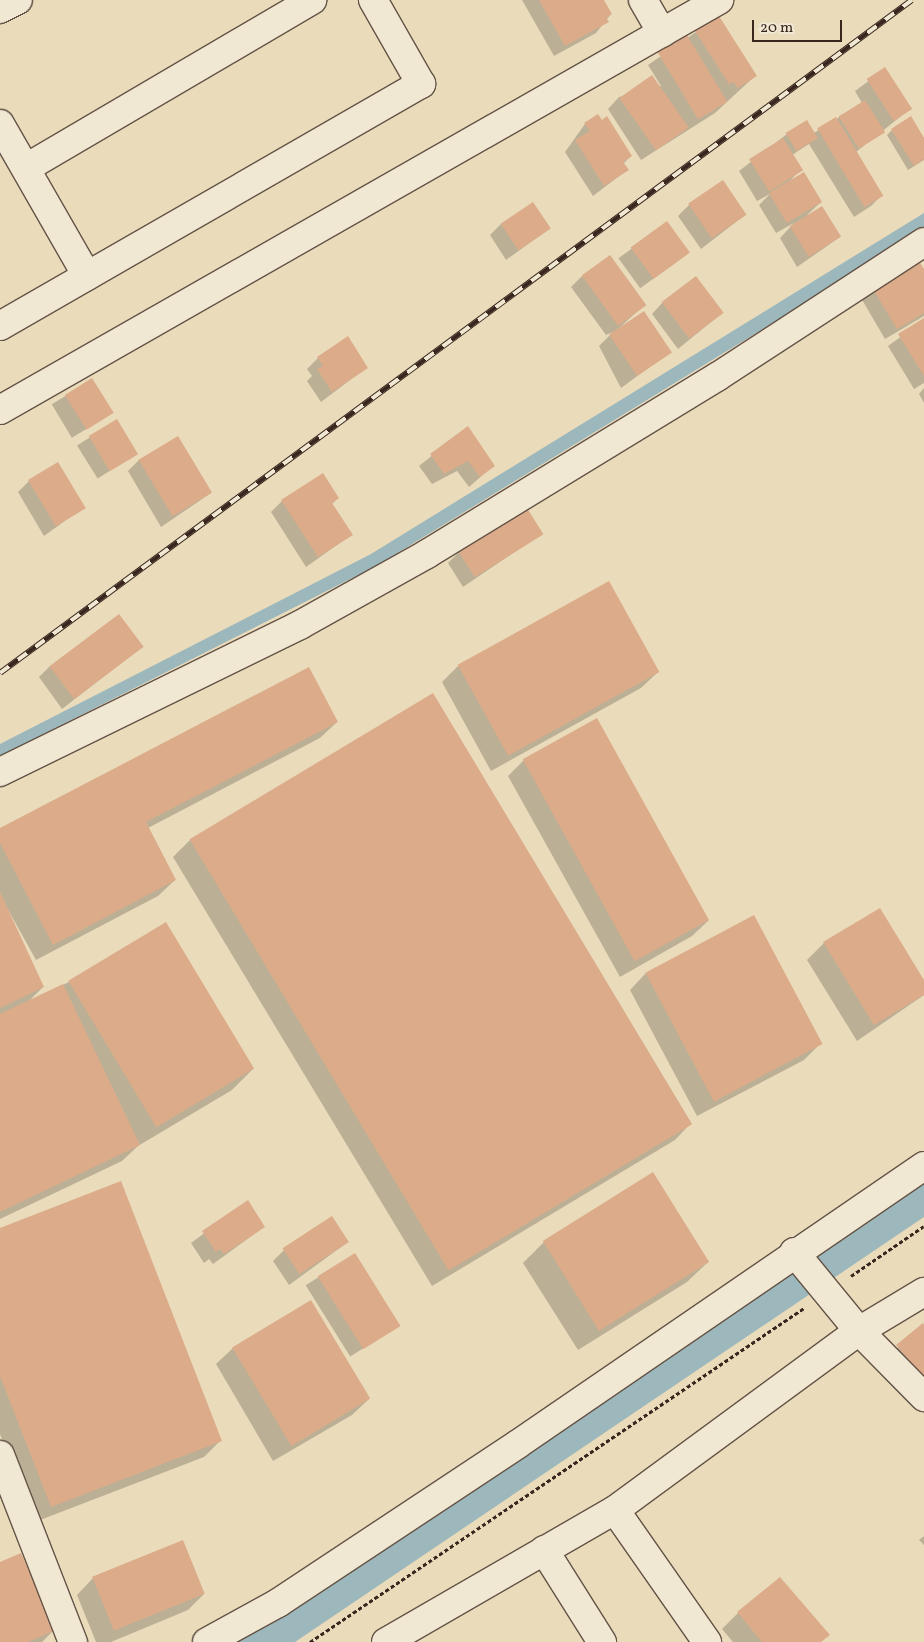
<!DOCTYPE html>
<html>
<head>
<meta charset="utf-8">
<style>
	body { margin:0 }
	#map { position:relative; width:924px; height:1642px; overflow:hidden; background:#eadbbb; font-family:Vollkorn,serif }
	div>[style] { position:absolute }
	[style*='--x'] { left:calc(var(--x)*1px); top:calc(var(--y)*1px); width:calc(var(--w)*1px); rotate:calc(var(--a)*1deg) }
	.water>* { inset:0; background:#9db8bc }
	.shadow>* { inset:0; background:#0003; transform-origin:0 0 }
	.building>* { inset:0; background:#dcac8a; transform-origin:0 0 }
	.path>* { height:3px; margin-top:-1.5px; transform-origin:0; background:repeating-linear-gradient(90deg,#38261f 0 4px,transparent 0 6.5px) }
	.roads { filter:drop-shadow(1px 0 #645346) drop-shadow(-1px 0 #645346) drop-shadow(0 1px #645346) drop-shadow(0 -1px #645346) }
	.minor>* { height:28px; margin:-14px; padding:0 14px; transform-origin:14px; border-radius:14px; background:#f1e8d3 }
	.rail>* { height:5.5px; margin-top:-2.75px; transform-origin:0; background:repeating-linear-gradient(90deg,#f1e8d3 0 11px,#38261f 0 22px); box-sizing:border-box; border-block:1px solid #38261f }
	span { translate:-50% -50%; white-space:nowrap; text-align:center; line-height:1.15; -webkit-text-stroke:5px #f1e8d3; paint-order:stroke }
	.scale { position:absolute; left:752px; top:20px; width:90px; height:22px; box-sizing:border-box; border:2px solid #38261f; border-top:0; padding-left:6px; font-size:15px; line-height:18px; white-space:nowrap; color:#38261f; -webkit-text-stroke:4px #f1e8d3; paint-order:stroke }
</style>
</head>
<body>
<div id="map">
	<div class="water">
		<i style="clip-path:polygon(924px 213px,924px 230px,378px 565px,0 756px,0 744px,371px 554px)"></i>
		<i style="clip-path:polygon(924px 1184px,924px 1217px,295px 1642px,234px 1642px,285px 1615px)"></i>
	</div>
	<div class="shadow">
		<i style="clip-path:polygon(522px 0,603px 0,611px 14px,596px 33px,554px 56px)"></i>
		<i style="clip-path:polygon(696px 32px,755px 76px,715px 113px,641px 160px,608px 109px,619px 97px,661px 86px,648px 65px)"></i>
		<i style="clip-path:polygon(885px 69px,910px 109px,856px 152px,882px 195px,871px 206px,854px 217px,809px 144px,792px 155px,801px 169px,789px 182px,821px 202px,807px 215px,840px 237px,797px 267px,780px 238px,794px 223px,776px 233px,759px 205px,770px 194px,757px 201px,739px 171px,787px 134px,814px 133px,862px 103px,855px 91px)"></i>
		<i style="clip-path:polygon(585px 124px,631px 156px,623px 164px,627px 170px,593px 196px,565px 152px)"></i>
		<i style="clip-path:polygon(892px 130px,924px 140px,924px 160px,908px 170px,887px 135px)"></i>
		<i style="clip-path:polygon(689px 205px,745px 215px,701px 249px,678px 216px)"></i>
		<i style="left:667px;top:223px;width:37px;height:60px;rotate:54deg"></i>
		<i style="clip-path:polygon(501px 224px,549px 229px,506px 260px,490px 235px)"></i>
		<i style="clip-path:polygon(924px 271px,924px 316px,885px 339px,861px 298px,872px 287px)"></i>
		<i style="clip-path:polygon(582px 276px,644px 305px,615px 332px,670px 352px,621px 388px,599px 346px,613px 332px,606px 335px,571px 287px)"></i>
		<i style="clip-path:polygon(663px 302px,722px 313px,678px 349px,652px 314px)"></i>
		<i style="clip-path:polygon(924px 320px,924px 383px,914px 389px,888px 346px)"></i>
		<i style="clip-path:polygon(318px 358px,366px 368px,321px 402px,307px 381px,312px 376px,307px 369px)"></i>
		<i style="left:92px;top:380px;width:39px;height:47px;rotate:59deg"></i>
		<i style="clip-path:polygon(924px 388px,924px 403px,919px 394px)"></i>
		<i style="left:116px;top:421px;width:39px;height:46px;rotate:58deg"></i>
		<i style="clip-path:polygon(467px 428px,493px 466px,469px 487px,457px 471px,432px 484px,419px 466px)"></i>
		<i style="clip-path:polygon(139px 460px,211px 493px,161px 527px,128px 471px)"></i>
		<i style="clip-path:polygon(29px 481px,84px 507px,44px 536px,18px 492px)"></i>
		<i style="clip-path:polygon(338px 498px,332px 504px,351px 535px,306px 567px,271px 512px,282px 501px)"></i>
		<i style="clip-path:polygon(541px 534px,463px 587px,448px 563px,459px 552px)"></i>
		<i style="clip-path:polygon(142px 647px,62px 709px,39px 677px,50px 666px)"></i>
		<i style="clip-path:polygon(458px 666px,658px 672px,641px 688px,491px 771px,442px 682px)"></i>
		<i style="clip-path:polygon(433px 694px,691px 1123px,675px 1140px,432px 1286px,173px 857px,190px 840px)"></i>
		<i style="clip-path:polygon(337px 722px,320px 738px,148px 828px,175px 880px,158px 896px,36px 960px,1px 897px,43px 987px,29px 1001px,69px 982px,253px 1069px,232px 1090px,138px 1146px,122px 1161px,0 1219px,0 830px)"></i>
		<i style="clip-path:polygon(524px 760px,709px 920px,692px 936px,620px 977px,508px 776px)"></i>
		<i style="clip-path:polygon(879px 910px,924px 983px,924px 995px,857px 1041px,807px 960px,824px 943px)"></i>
		<i style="clip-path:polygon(646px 973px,821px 1043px,804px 1060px,697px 1116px,630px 990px)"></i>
		<i style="clip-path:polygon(247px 1202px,264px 1227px,213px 1264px,209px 1259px,204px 1263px,191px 1243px)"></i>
		<i style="clip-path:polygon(0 1229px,221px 1440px,204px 1457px,35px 1522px,0 1434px)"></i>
		<i style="clip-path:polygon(348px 1242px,289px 1285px,273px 1261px,284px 1250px)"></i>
		<i style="clip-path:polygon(544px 1242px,708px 1262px,687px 1282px,578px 1350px,523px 1263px)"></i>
		<i style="left:354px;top:1255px;width:84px;height:57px;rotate:58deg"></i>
		<i style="clip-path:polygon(924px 1327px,924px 1387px,886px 1357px)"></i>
		<i style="clip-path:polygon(233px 1348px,369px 1399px,352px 1415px,273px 1461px,216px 1364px)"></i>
		<i style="clip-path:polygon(924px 1536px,924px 1545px,919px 1540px)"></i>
		<i style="clip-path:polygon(0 1563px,54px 1630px,42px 1642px,0 1642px)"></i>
		<i style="clip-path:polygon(93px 1578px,204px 1594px,188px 1610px,111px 1642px,96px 1642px,77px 1595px)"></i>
		<i style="clip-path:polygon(738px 1613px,821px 1642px,733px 1642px,722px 1629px)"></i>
	</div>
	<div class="building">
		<i style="clip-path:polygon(539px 0,604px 0,612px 14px,606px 18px,609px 22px,565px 46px)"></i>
		<i style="clip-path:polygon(719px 16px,757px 76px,738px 88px,733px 82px,729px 84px,695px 31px)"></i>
		<i style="left:687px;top:35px;width:78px;height:34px;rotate:59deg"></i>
		<i style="left:885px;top:67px;width:50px;height:22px;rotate:57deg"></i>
		<i style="left:652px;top:75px;width:64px;height:40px;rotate:55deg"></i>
		<i style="left:865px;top:100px;width:38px;height:31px;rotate:58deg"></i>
		<i style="clip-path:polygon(598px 114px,602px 120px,607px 116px,632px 156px,623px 162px,629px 170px,604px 186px,575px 140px,590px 131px,584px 123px)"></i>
		<i style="clip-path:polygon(911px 116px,924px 138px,924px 159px,914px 166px,891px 129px)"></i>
		<i style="left:836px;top:117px;width:92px;height:22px;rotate:59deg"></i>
		<i style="left:807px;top:120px;width:21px;height:25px;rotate:59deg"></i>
		<i style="left:783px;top:138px;width:38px;height:40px;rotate:58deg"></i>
		<i style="left:804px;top:172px;width:35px;height:41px;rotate:59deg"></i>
		<i style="left:723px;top:180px;width:42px;height:42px;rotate:56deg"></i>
		<i style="left:533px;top:202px;width:32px;height:39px;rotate:56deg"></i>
		<i style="left:822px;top:206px;width:36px;height:38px;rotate:58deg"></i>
		<i style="left:667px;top:221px;width:39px;height:45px;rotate:54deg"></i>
		<i style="left:610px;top:255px;width:62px;height:35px;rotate:54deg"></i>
		<i style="clip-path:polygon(917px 258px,924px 269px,924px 313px,897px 329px,871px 286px)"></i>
		<i style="left:696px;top:276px;width:46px;height:43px;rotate:53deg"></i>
		<i style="left:644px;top:311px;width:50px;height:42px;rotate:56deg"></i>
		<i style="clip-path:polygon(924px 318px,924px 376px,898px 334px)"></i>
		<i style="clip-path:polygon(348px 336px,368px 368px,332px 392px,317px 369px,323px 366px,317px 357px)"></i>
		<i style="left:92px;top:378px;width:41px;height:32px;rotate:58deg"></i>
		<i style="left:117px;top:419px;width:41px;height:33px;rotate:59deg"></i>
		<i style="clip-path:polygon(468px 426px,495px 466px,480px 477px,468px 461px,444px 474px,430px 454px)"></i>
		<i style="left:178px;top:436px;width:66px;height:46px;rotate:59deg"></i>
		<i style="left:58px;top:462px;width:54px;height:35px;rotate:59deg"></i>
		<i style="clip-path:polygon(323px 473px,339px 498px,332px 503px,353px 535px,318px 557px,281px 500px)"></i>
		<i style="left:527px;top:508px;width:31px;height:81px;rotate:58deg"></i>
		<i style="left:609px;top:581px;width:104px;height:173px;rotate:61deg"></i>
		<i style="left:119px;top:614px;width:41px;height:87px;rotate:53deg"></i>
		<i style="clip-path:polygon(309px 667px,338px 722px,146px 822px,176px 880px,53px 945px,0 843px,0 828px)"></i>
		<i style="left:433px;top:693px;width:503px;height:284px;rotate:59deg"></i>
		<i style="left:597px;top:718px;width:231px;height:85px;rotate:61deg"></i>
		<i style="clip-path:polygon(0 892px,44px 987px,0 1008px)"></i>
		<i style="clip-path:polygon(880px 908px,924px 980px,924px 995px,874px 1025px,823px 942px)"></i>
		<i style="left:754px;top:915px;width:146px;height:123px;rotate:62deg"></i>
		<i style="left:166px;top:922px;width:171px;height:114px;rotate:59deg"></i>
		<i style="clip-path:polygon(63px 984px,140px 1145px,0 1212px,0 1014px)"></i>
		<i style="left:653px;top:1172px;width:106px;height:130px;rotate:58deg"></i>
		<i style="clip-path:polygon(121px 1181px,222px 1441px,51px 1507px,0 1376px,0 1228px)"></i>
		<i style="clip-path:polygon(248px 1200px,265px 1227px,224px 1254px,220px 1249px,216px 1252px,202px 1231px)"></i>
		<i style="left:332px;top:1216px;width:31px;height:59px;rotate:57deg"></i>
		<i style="left:355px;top:1253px;width:86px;height:44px;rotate:58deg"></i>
		<i style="left:311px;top:1300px;width:115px;height:92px;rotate:59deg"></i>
		<i style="clip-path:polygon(923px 1323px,924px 1325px,924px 1378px,896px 1345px)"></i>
		<i style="left:183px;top:1540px;width:58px;height:98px;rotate:68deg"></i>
		<i style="clip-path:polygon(21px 1553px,56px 1630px,28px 1642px,0 1642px,0 1562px)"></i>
		<i style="clip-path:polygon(780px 1577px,830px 1635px,821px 1642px,762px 1642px,737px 1612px)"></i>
	</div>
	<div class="path">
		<i style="--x:851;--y:1276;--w:88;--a:-34.4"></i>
		<i style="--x:310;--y:1642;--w:596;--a:-34.06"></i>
	</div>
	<div class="roads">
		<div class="minor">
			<i style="--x:643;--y:0;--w:38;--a:60"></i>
			<i style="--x:0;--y:9;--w:20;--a:-27"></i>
			<i style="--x:0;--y:124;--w:175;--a:60.2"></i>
			<i style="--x:26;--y:168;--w:332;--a:-30.4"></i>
			<i style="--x:0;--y:326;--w:486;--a:-29.9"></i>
			<i style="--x:421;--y:84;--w:97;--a:-119.7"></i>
			<i style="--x:0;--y:410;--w:828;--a:-29.69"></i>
			<i style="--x:0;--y:772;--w:334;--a:-26.1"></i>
			<i style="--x:300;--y:625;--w:145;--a:-29.2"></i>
			<i style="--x:427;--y:554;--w:340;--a:-31.4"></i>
			<i style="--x:717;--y:377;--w:247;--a:-33.1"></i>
			<i style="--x:794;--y:1252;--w:102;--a:50.6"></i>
			<i style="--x:859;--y:1331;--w:93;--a:45.4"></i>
			<i style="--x:0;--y:1455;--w:201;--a:68.7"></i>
			<i style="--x:615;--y:1510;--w:161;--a:55.1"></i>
			<i style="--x:544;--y:1550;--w:109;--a:57.8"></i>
			<i style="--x:207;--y:1642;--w:81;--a:-28.8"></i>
			<i style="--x:278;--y:1603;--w:288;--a:-33.5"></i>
			<i style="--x:518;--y:1444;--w:492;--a:-34.4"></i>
			<i style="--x:386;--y:1642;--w:264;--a:-30"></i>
			<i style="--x:615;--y:1510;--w:303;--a:-36.3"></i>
			<i style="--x:859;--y:1331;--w:76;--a:-31"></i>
		</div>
	</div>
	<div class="rail">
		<i style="--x:0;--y:673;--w:1133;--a:-36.43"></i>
	</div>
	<div class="scale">20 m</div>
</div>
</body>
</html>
